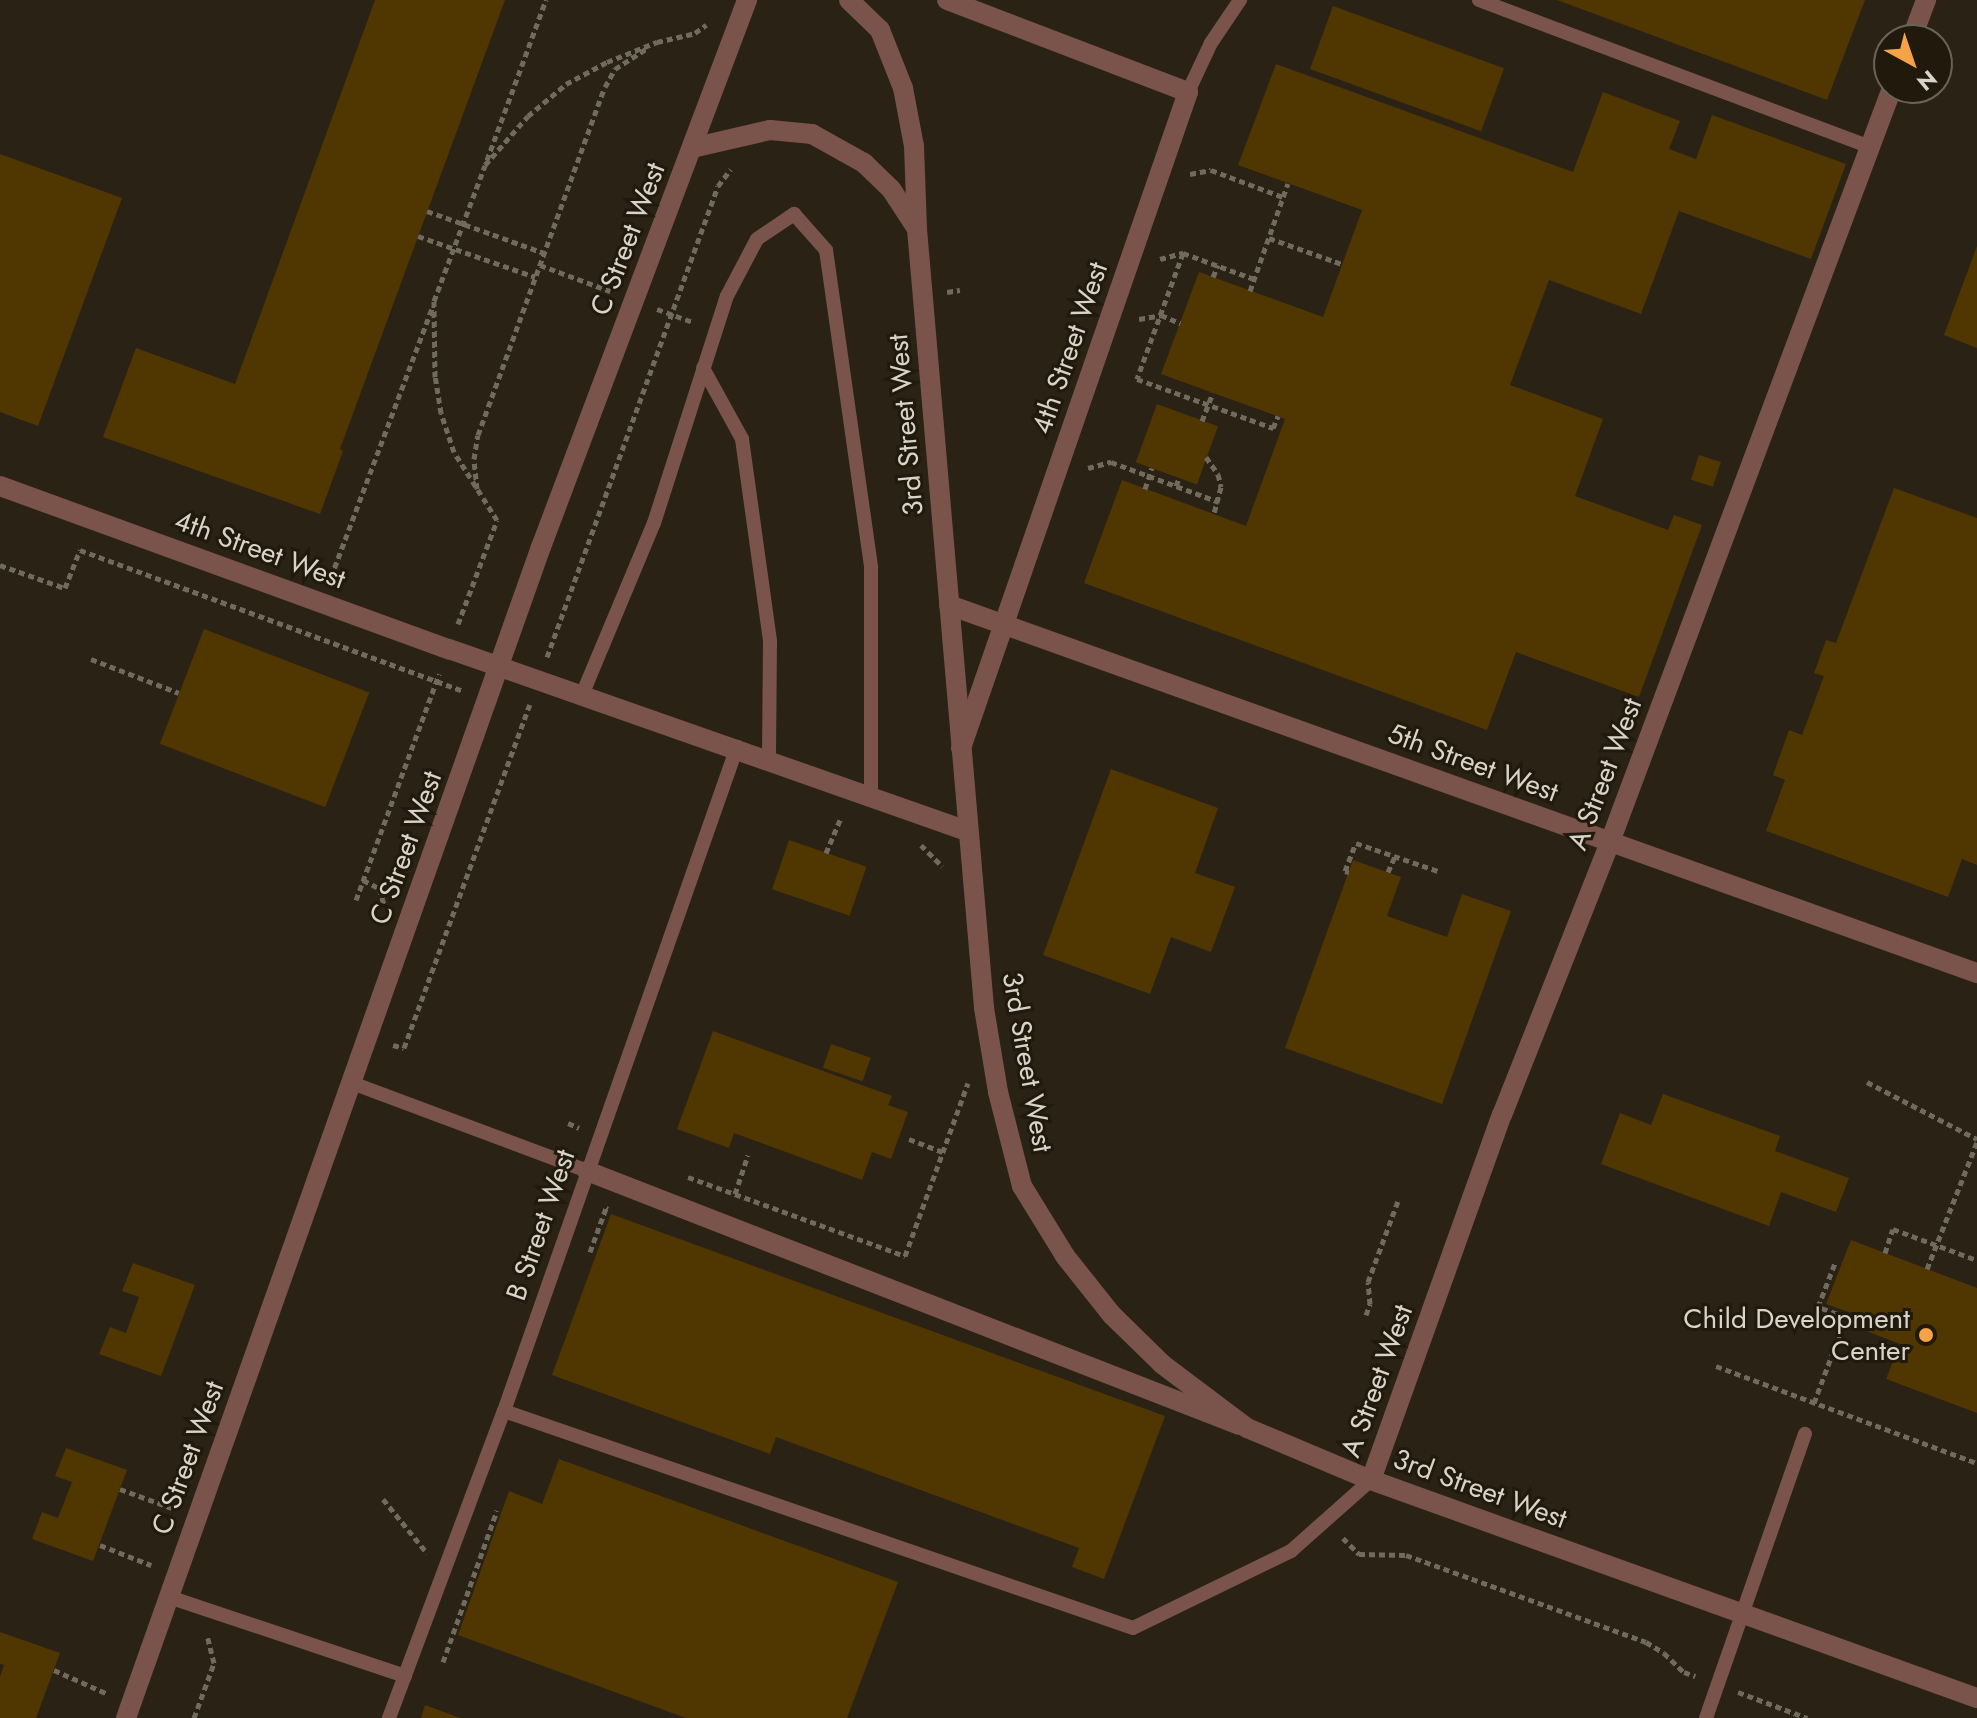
<!DOCTYPE html>
<html>
<head>
<meta charset="utf-8">
<style>
	body { margin:0 }
	#map { position:relative; width:1977px; height:1718px; overflow:hidden; background:#2a2215; font-family:Jost,sans-serif }
	div>[style] { position:absolute }
	[style*='--x'] { left:calc(var(--x)*1px); top:calc(var(--y)*1px); width:calc(var(--w)*1px); rotate:calc(var(--a)*1deg) }
	.building>* { inset:0; background:#503702; transform-origin:0 0 }
	.path>* { height:5px; margin-top:-2.5px; transform-origin:0; background:repeating-linear-gradient(90deg,#716a5f 0 6px,transparent 0 10px) }
	.service>* { height:14px; margin:-7px; padding:0 7px; transform-origin:7px; border-radius:7px; background:#7a534b }
	.minor>* { height:20px; margin:-10px; padding:0 10px; transform-origin:10px; border-radius:10px; background:#7a534b }
	.tertiary>* { height:20px; margin:-10px; padding:0 10px; transform-origin:10px; border-radius:10px; background:#7a534b }
	.dots>* { width:22px; height:22px; translate:-50% -50%; box-sizing:border-box; border:4px solid #20190c; border-radius:50% }
	span { translate:-50% -50%; white-space:nowrap; text-align:center; line-height:1.15; -webkit-text-stroke:6px #20190c; paint-order:stroke }
	.street-label { font-size:28px; color:#d8d3ca }
	.poi-label { font-size:28px; color:#d8d3ca }
	.right { translate:-100% -50%; text-align:right }
	.north { position:absolute; left:1873px; top:24px; width:80px; height:80px; box-sizing:border-box; background:#20190c; border:2px solid #6a6358; border-radius:50%; rotate:140deg; font-size:22px; font-weight:700; line-height:32px; text-align:center; color:#d8d3ca }
	.north::after { content:''; display:block; margin:auto; width:28px; height:36px; background:#f5a346; clip-path:polygon(50% 0,100% 100%,50% 72%,0 100%) }
</style>
</head>
<body>
<div id="map">
	<div class="building">
		<i style="clip-path:polygon(375px 0,505px 0,340px 449px,343px 451px,320px 514px,103px 437px,136px 348px,235px 384px)"></i>
		<i style="clip-path:polygon(1557px 0,1865px 0,1827px 100px)"></i>
		<i style="left:1333px;top:6px;width:182px;height:67px;rotate:20deg"></i>
		<i style="clip-path:polygon(1276px 64px,1573px 172px,1603px 92px,1680px 121px,1669px 149px,1696px 159px,1712px 115px,1846px 164px,1811px 259px,1679px 211px,1641px 314px,1549px 280px,1510px 385px,1603px 419px,1575px 496px,1668px 530px,1674px 515px,1702px 525px,1639px 697px,1516px 652px,1487px 730px,1084px 583px,1122px 480px,1246px 526px,1285px 419px,1161px 374px,1199px 272px,1323px 317px,1362px 210px,1238px 165px)"></i>
		<i style="clip-path:polygon(0 154px,122px 198px,38px 426px,0 412px)"></i>
		<i style="clip-path:polygon(1977px 246px,1977px 348px,1944px 335px)"></i>
		<i style="left:1157px;top:404px;width:65px;height:62px;rotate:20deg"></i>
		<i style="left:1699px;top:455px;width:23px;height:26px;rotate:18deg"></i>
		<i style="clip-path:polygon(1894px 488px,1977px 518px,1977px 865px,1962px 859px,1948px 897px,1766px 831px,1785px 780px,1773px 775px,1789px 730px,1802px 735px,1824px 676px,1814px 673px,1826px 640px,1836px 643px)"></i>
		<i style="left:204px;top:629px;width:177px;height:123px;rotate:21deg"></i>
		<i style="clip-path:polygon(1111px 769px,1218px 808px,1195px 873px,1235px 887px,1211px 952px,1171px 937px,1150px 994px,1043px 955px)"></i>
		<i style="left:789px;top:840px;width:82px;height:52px;rotate:19deg"></i>
		<i style="clip-path:polygon(1353px 860px,1401px 877px,1387px 916px,1447px 937px,1462px 894px,1511px 911px,1442px 1104px,1285px 1048px)"></i>
		<i style="clip-path:polygon(713px 1031px,892px 1096px,888px 1105px,908px 1112px,891px 1159px,872px 1152px,862px 1180px,734px 1133px,729px 1148px,677px 1129px)"></i>
		<i style="left:831px;top:1044px;width:42px;height:25px;rotate:19deg"></i>
		<i style="clip-path:polygon(1663px 1094px,1780px 1136px,1775px 1151px,1849px 1178px,1836px 1212px,1781px 1192px,1769px 1226px,1601px 1164px,1620px 1113px,1651px 1125px)"></i>
		<i style="clip-path:polygon(611px 1214px,1165px 1416px,1104px 1579px,1072px 1567px,1079px 1548px,776px 1437px,770px 1454px,552px 1375px)"></i>
		<i style="clip-path:polygon(1851px 1240px,1977px 1288px,1977px 1413px,1886px 1379px,1900px 1344px,1851px 1325px,1854px 1314px,1826px 1304px)"></i>
		<i style="clip-path:polygon(133px 1263px,195px 1285px,161px 1376px,99px 1354px,110px 1327px,126px 1333px,139px 1297px,122px 1291px)"></i>
		<i style="clip-path:polygon(66px 1448px,127px 1470px,93px 1561px,32px 1539px,42px 1512px,58px 1518px,72px 1482px,55px 1476px)"></i>
		<i style="clip-path:polygon(559px 1459px,898px 1582px,847px 1718px,686px 1718px,458px 1635px,509px 1491px,542px 1504px)"></i>
		<i style="clip-path:polygon(0 1632px,60px 1653px,36px 1718px,0 1718px,0 1677px,4px 1665px,0 1664px)"></i>
		<i style="clip-path:polygon(425px 1705px,460px 1718px,421px 1718px)"></i>
	</div>
	<div class="path">
		<i style="--x:487;--y:160;--w:171;--a:-69.8"></i>
		<i style="--x:1190;--y:174;--w:21;--a:-11"></i>
		<i style="--x:1211;--y:170;--w:77;--a:20.6"></i>
		<i style="--x:427;--y:211;--w:124;--a:19.7"></i>
		<i style="--x:418;--y:236;--w:124;--a:19.3"></i>
		<i style="--x:1269;--y:238;--w:77;--a:19.6"></i>
		<i style="--x:1183;--y:253;--w:134;--a:110.1"></i>
		<i style="--x:1137;--y:379;--w:145;--a:19.8"></i>
		<i style="--x:1273;--y:428;--w:13;--a:-67"></i>
		<i style="--x:1160;--y:259;--w:24;--a:-15"></i>
		<i style="--x:1183;--y:253;--w:76;--a:20.1"></i>
		<i style="--x:540;--y:265;--w:75;--a:20.4"></i>
		<i style="--x:1213;--y:277;--w:13;--a:-67"></i>
		<i style="--x:1250;--y:291;--w:114;--a:-70.6"></i>
		<i style="--x:947;--y:292;--w:13;--a:-9"></i>
		<i style="--x:657;--y:309;--w:38;--a:20"></i>
		<i style="--x:1139;--y:319;--w:22;--a:-10"></i>
		<i style="--x:1161;--y:315;--w:21;--a:23"></i>
		<i style="--x:1202;--y:421;--w:30;--a:-69"></i>
		<i style="--x:1206;--y:457;--w:21;--a:55"></i>
		<i style="--x:1218;--y:474;--w:13;--a:77"></i>
		<i style="--x:1221;--y:487;--w:28;--a:105"></i>
		<i style="--x:1088;--y:468;--w:24;--a:-15"></i>
		<i style="--x:1111;--y:462;--w:115;--a:20.3"></i>
		<i style="--x:1176;--y:486;--w:9;--a:-69"></i>
		<i style="--x:477;--y:489;--w:30;--a:-96"></i>
		<i style="--x:474;--y:459;--w:24;--a:-81"></i>
		<i style="--x:478;--y:435;--w:370;--a:-70"></i>
		<i style="--x:605;--y:87;--w:21;--a:-61"></i>
		<i style="--x:615;--y:69;--w:37;--a:-33"></i>
		<i style="--x:1145;--y:489;--w:22;--a:-72"></i>
		<i style="--x:0;--y:565;--w:69;--a:19.5"></i>
		<i style="--x:65;--y:588;--w:41;--a:-68.5"></i>
		<i style="--x:80;--y:550;--w:408;--a:20.2"></i>
		<i style="--x:331;--y:577;--w:290;--a:-69.4"></i>
		<i style="--x:458;--y:624;--w:111;--a:-69.4"></i>
		<i style="--x:497;--y:520;--w:80;--a:-122.3"></i>
		<i style="--x:454;--y:452;--w:41;--a:-108.4"></i>
		<i style="--x:441;--y:413;--w:36;--a:-99"></i>
		<i style="--x:435;--y:377;--w:76;--a:-90.8"></i>
		<i style="--x:434;--y:301;--w:145;--a:-69.4"></i>
		<i style="--x:485;--y:165;--w:65;--a:-48.7"></i>
		<i style="--x:528;--y:116;--w:50;--a:-40.1"></i>
		<i style="--x:566;--y:84;--w:47;--a:-28.2"></i>
		<i style="--x:607;--y:62;--w:54;--a:-21.8"></i>
		<i style="--x:657;--y:42;--w:39;--a:-13"></i>
		<i style="--x:695;--y:33;--w:14;--a:-36"></i>
		<i style="--x:547;--y:657;--w:501;--a:-70.05"></i>
		<i style="--x:718;--y:186;--w:21;--a:-53"></i>
		<i style="--x:91;--y:659;--w:94;--a:21.1"></i>
		<i style="--x:921;--y:845;--w:30;--a:45"></i>
		<i style="--x:826;--y:853;--w:39;--a:-67"></i>
		<i style="--x:1349;--y:872;--w:4;--a:-166"></i>
		<i style="--x:1345;--y:871;--w:30;--a:-69"></i>
		<i style="--x:1356;--y:843;--w:87;--a:18.9"></i>
		<i style="--x:1388;--y:872;--w:17;--a:-66"></i>
		<i style="--x:363;--y:880;--w:18;--a:27"></i>
		<i style="--x:379;--y:888;--w:17;--a:73"></i>
		<i style="--x:356;--y:900;--w:241;--a:-69.8"></i>
		<i style="--x:393;--y:1045;--w:11;--a:15"></i>
		<i style="--x:404;--y:1048;--w:366;--a:-69.9"></i>
		<i style="--x:1867;--y:1082;--w:124;--a:27.4"></i>
		<i style="--x:568;--y:1123;--w:12;--a:24"></i>
		<i style="--x:909;--y:1139;--w:36;--a:21"></i>
		<i style="--x:688;--y:1177;--w:231;--a:20"></i>
		<i style="--x:905;--y:1256;--w:184;--a:-70"></i>
		<i style="--x:735;--y:1194;--w:41;--a:-71.6"></i>
		<i style="--x:590;--y:1252;--w:47;--a:-70"></i>
		<i style="--x:606;--y:1208;--w:2;--a:27"></i>
		<i style="--x:1885;--y:1253;--w:25;--a:-72"></i>
		<i style="--x:1893;--y:1229;--w:90;--a:20.3"></i>
		<i style="--x:1927;--y:1269;--w:136;--a:-68.5"></i>
		<i style="--x:1366;--y:1315;--w:12;--a:-70"></i>
		<i style="--x:1370;--y:1304;--w:22;--a:-95"></i>
		<i style="--x:1368;--y:1282;--w:86;--a:-69.7"></i>
		<i style="--x:1716;--y:1366;--w:278;--a:20.4"></i>
		<i style="--x:1814;--y:1403;--w:92;--a:-69.6"></i>
		<i style="--x:1846;--y:1317;--w:30;--a:-160"></i>
		<i style="--x:1818;--y:1307;--w:47;--a:-68.9"></i>
		<i style="--x:120;--y:1489;--w:55;--a:20.1"></i>
		<i style="--x:383;--y:1499;--w:70;--a:50.8"></i>
		<i style="--x:1343;--y:1538;--w:23;--a:45"></i>
		<i style="--x:1359;--y:1554;--w:47;--a:1.2"></i>
		<i style="--x:1406;--y:1555;--w:255;--a:19.9"></i>
		<i style="--x:1646;--y:1642;--w:21;--a:31"></i>
		<i style="--x:1664;--y:1653;--w:28;--a:44"></i>
		<i style="--x:1684;--y:1672;--w:12;--a:20"></i>
		<i style="--x:100;--y:1545;--w:55;--a:21.4"></i>
		<i style="--x:443;--y:1662;--w:161;--a:-70.4"></i>
		<i style="--x:54;--y:1670;--w:59;--a:24"></i>
		<i style="--x:1738;--y:1692;--w:74;--a:20.6"></i>
		<i style="--x:194;--y:1718;--w:59;--a:-70"></i>
		<i style="--x:214;--y:1663;--w:29;--a:-104"></i>
	</div>
	<div class="service">
		<i style="--x:1479;--y:0;--w:418;--a:20.6"></i>
		<i style="--x:1188;--y:92;--w:54;--a:-64.9"></i>
		<i style="--x:1211;--y:43;--w:52;--a:-56"></i>
		<i style="--x:703;--y:368;--w:81;--a:61.2"></i>
		<i style="--x:742;--y:439;--w:204;--a:82.1"></i>
		<i style="--x:770;--y:641;--w:117;--a:90.5"></i>
		<i style="--x:582;--y:695;--w:186;--a:-67.3"></i>
		<i style="--x:654;--y:523;--w:238;--a:-72.2"></i>
		<i style="--x:727;--y:296;--w:64;--a:-62.2"></i>
		<i style="--x:757;--y:239;--w:45;--a:-34"></i>
		<i style="--x:794;--y:214;--w:48;--a:48.4"></i>
		<i style="--x:826;--y:250;--w:321;--a:81.9"></i>
		<i style="--x:871;--y:568;--w:228;--a:90"></i>
		<i style="--x:352;--y:1083;--w:251;--a:20.5"></i>
		<i style="--x:504;--y:1411;--w:665;--a:19.03"></i>
		<i style="--x:1133;--y:1628;--w:176;--a:-26"></i>
		<i style="--x:1291;--y:1551;--w:107;--a:-41.6"></i>
		<i style="--x:169;--y:1597;--w:249;--a:18.5"></i>
		<i style="--x:389;--y:1718;--w:328;--a:-69.5"></i>
		<i style="--x:504;--y:1411;--w:704;--a:-70.66"></i>
		<i style="--x:1706;--y:1718;--w:301;--a:-70.8"></i>
	</div>
	<div class="minor">
		<i style="--x:1911;--y:40;--w:43;--a:-69.4"></i>
		<i style="--x:949;--y:605;--w:1092;--a:19.7"></i>
		<i style="--x:961;--y:748;--w:694;--a:-70.91"></i>
		<i style="--x:587;--y:1171;--w:700;--a:21.28"></i>
		<i style="--x:1371;--y:1480;--w:388;--a:-70.3"></i>
		<i style="--x:1502;--y:1115;--w:294;--a:-68.4"></i>
		<i style="--x:1610;--y:842;--w:805;--a:-69.49"></i>
	</div>
	<div class="tertiary">
		<i style="--x:849;--y:0;--w:43;--a:44.1"></i>
		<i style="--x:880;--y:30;--w:62;--a:68.4"></i>
		<i style="--x:903;--y:88;--w:59;--a:79.3"></i>
		<i style="--x:914;--y:146;--w:83;--a:87.9"></i>
		<i style="--x:917;--y:229;--w:782;--a:85.08"></i>
		<i style="--x:984;--y:1008;--w:85;--a:80.5"></i>
		<i style="--x:998;--y:1092;--w:97;--a:75.7"></i>
		<i style="--x:1022;--y:1186;--w:82;--a:58.4"></i>
		<i style="--x:1065;--y:1256;--w:75;--a:51.5"></i>
		<i style="--x:1112;--y:1315;--w:70;--a:44.4"></i>
		<i style="--x:1162;--y:1364;--w:106;--a:37"></i>
		<i style="--x:1247;--y:1428;--w:134;--a:22.8"></i>
		<i style="--x:1371;--y:1480;--w:644;--a:19.79"></i>
		<i style="--x:947;--y:0;--w:258;--a:20.9"></i>
		<i style="--x:692;--y:148;--w:80;--a:-13"></i>
		<i style="--x:770;--y:130;--w:42;--a:5.4"></i>
		<i style="--x:812;--y:134;--w:60;--a:29.1"></i>
		<i style="--x:864;--y:163;--w:37;--a:44"></i>
		<i style="--x:891;--y:189;--w:44;--a:57"></i>
		<i style="--x:0;--y:486;--w:478;--a:20"></i>
		<i style="--x:449;--y:649;--w:549;--a:19.36"></i>
		<i style="--x:126;--y:1718;--w:1242;--a:-70.49"></i>
		<i style="--x:541;--y:547;--w:585;--a:-69.36"></i>
	</div>
	<div class="dots">
		<i style="left:1926px;top:1335px;background:#f5a346"></i>
	</div>
	<div class="street-label">
		<span style="left:628px;top:239px;rotate:-69deg">C Street West</span>
		<span style="left:1070px;top:348px;rotate:-71deg">4th Street West</span>
		<span style="left:906px;top:425px;rotate:-95deg">3rd Street West</span>
		<span style="left:260px;top:550px;rotate:20deg">4th Street West</span>
		<span style="left:1473px;top:763px;rotate:20deg">5th Street West</span>
		<span style="left:1605px;top:774px;rotate:-69deg">A Street West</span>
		<span style="left:406px;top:848px;rotate:-70deg">C Street West</span>
		<span style="left:1027px;top:1062px;rotate:80deg">3rd Street West</span>
		<span style="left:541px;top:1225px;rotate:-71deg">B Street West</span>
		<span style="left:1377px;top:1381px;rotate:-70deg">A Street West</span>
		<span style="left:188px;top:1458px;rotate:-70deg">C Street West</span>
		<span style="left:1480px;top:1489px;rotate:20deg">3rd Street West</span>
	</div>
	<div class="poi-label">
		<span class="right" style="left:1910px;top:1335px">Child Development<br>Center</span>
	</div>
	<div class="north">N</div>
</div>
</body>
</html>
